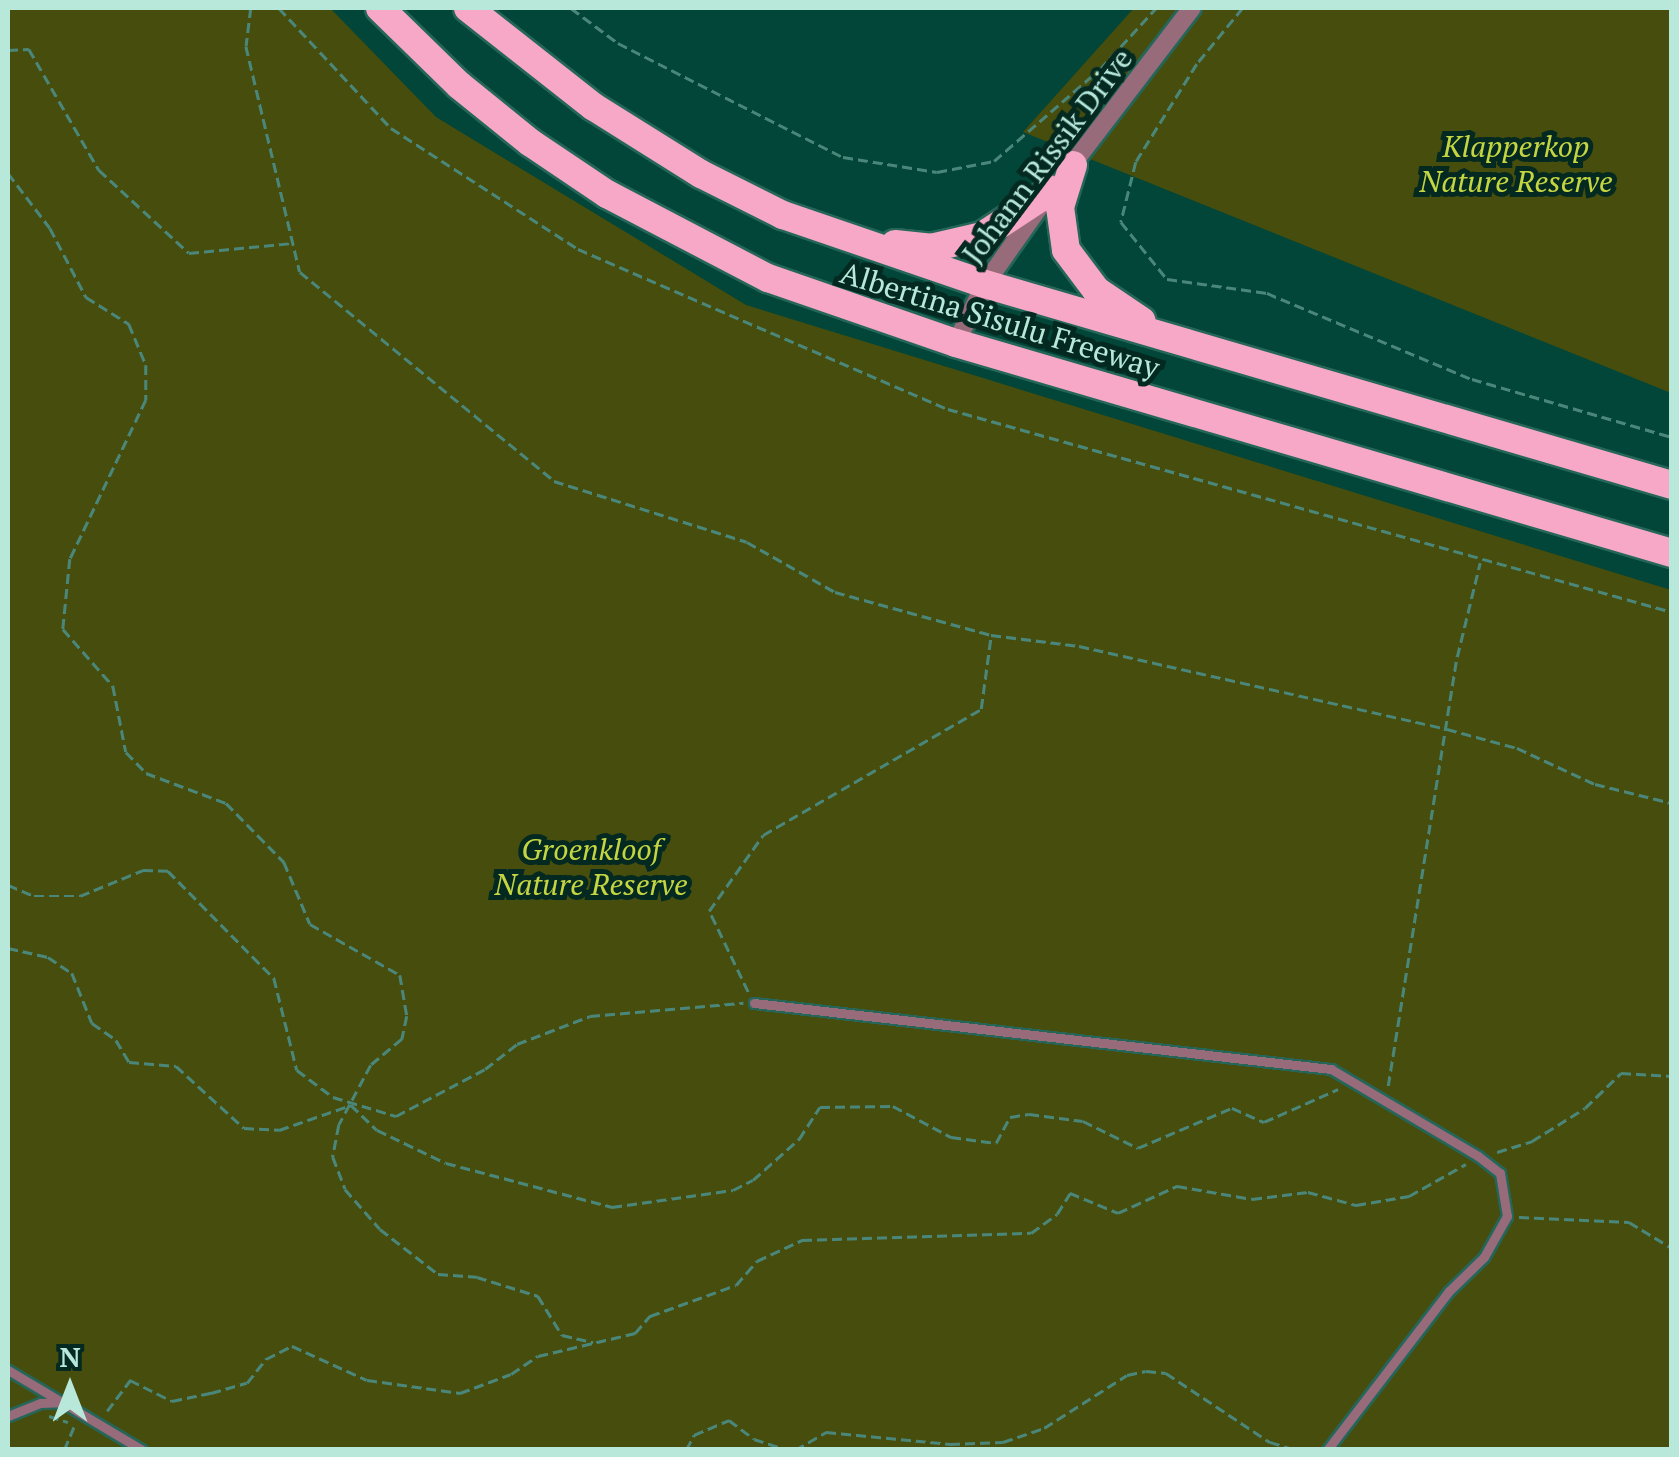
<!DOCTYPE html>
<html>
<head>
<meta charset="utf-8">
<style>
	body { margin:0 }
	#map { position:relative; width:1679px; height:1457px; overflow:hidden; background:#014639; font-family:"PT Serif",serif }
	div>[style] { position:absolute }
	[style*='--x'] { left:calc(var(--x)*1px); top:calc(var(--y)*1px); width:calc(var(--w)*1px); rotate:calc(var(--a)*1deg) }
	.green>* { inset:0; background:#464d0d }
	.path>* { height:2.5px; margin-top:-1.25px; transform-origin:0; background:repeating-linear-gradient(90deg,#4a877a 0 10px,transparent 0 15px) }
	.roads { filter:drop-shadow(2px 0 #256659) drop-shadow(-2px 0 #256659) drop-shadow(0 2px #256659) drop-shadow(0 -2px #256659) }
	.service>* { height:9px; margin:-4.5px; padding:0 4.5px; transform-origin:4.5px; border-radius:4.5px; background:#986b7b }
	.minor>* { height:18px; margin:-9px; padding:0 9px; transform-origin:9px; border-radius:9px; background:#986b7b }
	.trunk>* { height:28px; margin:-14px; padding:0 14px; transform-origin:14px; border-radius:14px; background:#f7a8c6 }
	span { translate:-50% -50%; white-space:nowrap; text-align:center; line-height:1.15; -webkit-text-stroke:10px #042921; paint-order:stroke }
	.park-label { font-size:30px; color:#c5d542; font-style:italic }
	.street-label { font-size:30px; color:#b7e8da }
	.frame { position:absolute; inset:0; border:10px solid #b7e8da; pointer-events:none }
	.north { position:absolute; left:20px; top:1337px; width:100px; height:100px; -webkit-text-stroke:8px #042921; paint-order:stroke; rotate:0deg; font-size:28px; font-weight:700; line-height:40px; text-align:center; color:#b7e8da }
	.north::after { content:''; display:block; margin:auto; width:35px; height:45px; background:#b7e8da; clip-path:polygon(50% 0,100% 100%,50% 72%,0 100%) }
</style>
</head>
<body>
<div id="map">
	<div class="green">
		<i style="clip-path:polygon(8px 8px,330px 8px,436px 117px,746px 305px,1671px 590px,1671px 1449px,8px 1450px)"></i>
		<i style="clip-path:polygon(1134px 8px,1671px 8px,1671px 393px,1023px 132px)"></i>
	</div>
	<div class="path">
		<i style="--x:251;--y:8;--w:38;--a:97"></i>
		<i style="--x:246;--y:46;--w:232;--a:76.6"></i>
		<i style="--x:300;--y:272;--w:329;--a:39.4"></i>
		<i style="--x:554;--y:481;--w:202;--a:17.5"></i>
		<i style="--x:747;--y:542;--w:101;--a:29.6"></i>
		<i style="--x:835;--y:592;--w:162;--a:15.4"></i>
		<i style="--x:991;--y:635;--w:89;--a:7.1"></i>
		<i style="--x:1079;--y:646;--w:377;--a:12.7"></i>
		<i style="--x:1447;--y:729;--w:73;--a:15.2"></i>
		<i style="--x:1517;--y:748;--w:86;--a:24.8"></i>
		<i style="--x:1595;--y:784;--w:79;--a:13.9"></i>
		<i style="--x:279;--y:8;--w:164;--a:47"></i>
		<i style="--x:391;--y:128;--w:223;--a:32.9"></i>
		<i style="--x:578;--y:249;--w:403;--a:23.4"></i>
		<i style="--x:948;--y:409;--w:752;--a:15.66"></i>
		<i style="--x:571;--y:8;--w:59;--a:36.7"></i>
		<i style="--x:618;--y:43;--w:252;--a:26.9"></i>
		<i style="--x:843;--y:157;--w:95;--a:9.1"></i>
		<i style="--x:937;--y:172;--w:58;--a:-10.9"></i>
		<i style="--x:994;--y:161;--w:140;--a:-41"></i>
		<i style="--x:1100;--y:69;--w:83;--a:-47.4"></i>
		<i style="--x:1243;--y:8;--w:72;--a:129.4"></i>
		<i style="--x:1197;--y:64;--w:115;--a:121.9"></i>
		<i style="--x:1136;--y:162;--w:62;--a:104"></i>
		<i style="--x:1121;--y:222;--w:73;--a:51.1"></i>
		<i style="--x:1167;--y:279;--w:101;--a:8"></i>
		<i style="--x:1267;--y:293;--w:222;--a:22.8"></i>
		<i style="--x:1472;--y:379;--w:208;--a:16.2"></i>
		<i style="--x:8;--y:50;--w:21;--a:-3"></i>
		<i style="--x:29;--y:49;--w:140;--a:60"></i>
		<i style="--x:99;--y:170;--w:122;--a:42.7"></i>
		<i style="--x:189;--y:253;--w:103;--a:-5.5"></i>
		<i style="--x:8;--y:173;--w:69;--a:52.6"></i>
		<i style="--x:50;--y:228;--w:78;--a:62.4"></i>
		<i style="--x:86;--y:297;--w:51;--a:32.1"></i>
		<i style="--x:129;--y:324;--w:44;--a:67.5"></i>
		<i style="--x:146;--y:365;--w:35;--a:90"></i>
		<i style="--x:146;--y:400;--w:176;--a:115.5"></i>
		<i style="--x:70;--y:559;--w:70;--a:95.7"></i>
		<i style="--x:63;--y:629;--w:76;--a:48.7"></i>
		<i style="--x:113;--y:686;--w:67;--a:78.9"></i>
		<i style="--x:126;--y:752;--w:29;--a:46"></i>
		<i style="--x:146;--y:773;--w:85;--a:20.6"></i>
		<i style="--x:226;--y:803;--w:83;--a:45.5"></i>
		<i style="--x:284;--y:862;--w:67;--a:67.2"></i>
		<i style="--x:310;--y:924;--w:103;--a:29.5"></i>
		<i style="--x:400;--y:975;--w:42;--a:80.3"></i>
		<i style="--x:407;--y:1016;--w:24;--a:102"></i>
		<i style="--x:402;--y:1039;--w:40;--a:140"></i>
		<i style="--x:371;--y:1065;--w:68;--a:118.1"></i>
		<i style="--x:339;--y:1125;--w:33;--a:101"></i>
		<i style="--x:333;--y:1157;--w:34;--a:69"></i>
		<i style="--x:345;--y:1189;--w:53;--a:48.8"></i>
		<i style="--x:380;--y:1229;--w:73;--a:37.8"></i>
		<i style="--x:438;--y:1274;--w:39;--a:4"></i>
		<i style="--x:477;--y:1277;--w:64;--a:17.3"></i>
		<i style="--x:538;--y:1296;--w:46;--a:58.4"></i>
		<i style="--x:562;--y:1335;--w:32;--a:13"></i>
		<i style="--x:8;--y:885;--w:28;--a:23"></i>
		<i style="--x:34;--y:896;--w:46;--a:0"></i>
		<i style="--x:80;--y:896;--w:68;--a:-22.4"></i>
		<i style="--x:143;--y:870;--w:25;--a:2"></i>
		<i style="--x:168;--y:871;--w:151;--a:45.3"></i>
		<i style="--x:274;--y:978;--w:95;--a:76"></i>
		<i style="--x:297;--y:1070;--w:45;--a:36.9"></i>
		<i style="--x:333;--y:1097;--w:66;--a:16.8"></i>
		<i style="--x:396;--y:1116;--w:101;--a:-27.8"></i>
		<i style="--x:485;--y:1069;--w:41;--a:-38"></i>
		<i style="--x:517;--y:1044;--w:78;--a:-21"></i>
		<i style="--x:590;--y:1016;--w:154;--a:-4.9"></i>
		<i style="--x:8;--y:948;--w:41;--a:12.7"></i>
		<i style="--x:48;--y:957;--w:29;--a:34"></i>
		<i style="--x:72;--y:973;--w:54;--a:68.2"></i>
		<i style="--x:92;--y:1023;--w:29;--a:35"></i>
		<i style="--x:116;--y:1040;--w:26;--a:59"></i>
		<i style="--x:129;--y:1062;--w:47;--a:4.9"></i>
		<i style="--x:176;--y:1066;--w:92;--a:42.4"></i>
		<i style="--x:244;--y:1128;--w:35;--a:3"></i>
		<i style="--x:279;--y:1130;--w:76;--a:-19.1"></i>
		<i style="--x:351;--y:1105;--w:36;--a:44"></i>
		<i style="--x:377;--y:1130;--w:76;--a:25.6"></i>
		<i style="--x:446;--y:1163;--w:172;--a:14.8"></i>
		<i style="--x:612;--y:1207;--w:122;--a:-8"></i>
		<i style="--x:733;--y:1190;--w:22;--a:-27"></i>
		<i style="--x:753;--y:1180;--w:62;--a:-41.7"></i>
		<i style="--x:799;--y:1139;--w:38;--a:-57"></i>
		<i style="--x:820;--y:1107;--w:73;--a:-0.8"></i>
		<i style="--x:893;--y:1106;--w:66;--a:28.1"></i>
		<i style="--x:951;--y:1137;--w:45;--a:7.6"></i>
		<i style="--x:996;--y:1143;--w:30;--a:-62"></i>
		<i style="--x:1010;--y:1117;--w:19;--a:-9"></i>
		<i style="--x:1029;--y:1114;--w:54;--a:7.4"></i>
		<i style="--x:1083;--y:1121;--w:61;--a:26.1"></i>
		<i style="--x:1138;--y:1148;--w:102;--a:-23.1"></i>
		<i style="--x:1232;--y:1108;--w:35;--a:24"></i>
		<i style="--x:1264;--y:1122;--w:81;--a:-24"></i>
		<i style="--x:748;--y:992;--w:90;--a:-115.7"></i>
		<i style="--x:709;--y:911;--w:93;--a:-54.6"></i>
		<i style="--x:763;--y:835;--w:252;--a:-30"></i>
		<i style="--x:981;--y:709;--w:75;--a:-82.3"></i>
		<i style="--x:1388;--y:1086;--w:435;--a:-80.9"></i>
		<i style="--x:1457;--y:657;--w:97;--a:-76.3"></i>
		<i style="--x:1497;--y:1152;--w:37;--a:-17"></i>
		<i style="--x:1532;--y:1141;--w:62;--a:-31.9"></i>
		<i style="--x:1585;--y:1108;--w:50;--a:-44.2"></i>
		<i style="--x:1621;--y:1073;--w:51;--a:3.4"></i>
		<i style="--x:1519;--y:1217;--w:110;--a:2.6"></i>
		<i style="--x:1629;--y:1222;--w:50;--a:31.2"></i>
		<i style="--x:107;--y:1411;--w:39;--a:-53"></i>
		<i style="--x:130;--y:1380;--w:47;--a:26.6"></i>
		<i style="--x:172;--y:1401;--w:40;--a:-12"></i>
		<i style="--x:211;--y:1393;--w:37;--a:-16"></i>
		<i style="--x:247;--y:1383;--w:31;--a:-52"></i>
		<i style="--x:266;--y:1359;--w:29;--a:-27"></i>
		<i style="--x:292;--y:1346;--w:82;--a:24.4"></i>
		<i style="--x:367;--y:1380;--w:94;--a:8"></i>
		<i style="--x:460;--y:1393;--w:54;--a:-20.4"></i>
		<i style="--x:511;--y:1374;--w:32;--a:-34"></i>
		<i style="--x:538;--y:1356;--w:100;--a:-13.3"></i>
		<i style="--x:635;--y:1333;--w:23;--a:-49"></i>
		<i style="--x:650;--y:1316;--w:91;--a:-19.8"></i>
		<i style="--x:736;--y:1285;--w:32;--a:-49"></i>
		<i style="--x:757;--y:1261;--w:50;--a:-25"></i>
		<i style="--x:802;--y:1240;--w:229;--a:-1.8"></i>
		<i style="--x:1031;--y:1233;--w:32;--a:-36"></i>
		<i style="--x:1057;--y:1214;--w:25;--a:-58"></i>
		<i style="--x:1070;--y:1193;--w:52;--a:22.6"></i>
		<i style="--x:1118;--y:1213;--w:65;--a:-24.6"></i>
		<i style="--x:1177;--y:1186;--w:76;--a:9.8"></i>
		<i style="--x:1252;--y:1199;--w:56;--a:-7.1"></i>
		<i style="--x:1308;--y:1192;--w:50;--a:15.2"></i>
		<i style="--x:1356;--y:1205;--w:54;--a:-9.6"></i>
		<i style="--x:1409;--y:1196;--w:65;--a:-29.3"></i>
		<i style="--x:49;--y:1416;--w:20;--a:18"></i>
		<i style="--x:64;--y:1450;--w:26;--a:-67"></i>
		<i style="--x:686;--y:1450;--w:17;--a:-62"></i>
		<i style="--x:694;--y:1435;--w:38;--a:-23"></i>
		<i style="--x:729;--y:1420;--w:31;--a:37"></i>
		<i style="--x:754;--y:1439;--w:36;--a:18"></i>
		<i style="--x:795;--y:1450;--w:36;--a:-30"></i>
		<i style="--x:826;--y:1432;--w:125;--a:5.5"></i>
		<i style="--x:950;--y:1444;--w:53;--a:-2.2"></i>
		<i style="--x:1003;--y:1442;--w:43;--a:-18.9"></i>
		<i style="--x:1044;--y:1428;--w:98;--a:-32.6"></i>
		<i style="--x:1127;--y:1375;--w:19;--a:-12"></i>
		<i style="--x:1146;--y:1371;--w:20;--a:6"></i>
		<i style="--x:1166;--y:1373;--w:125;--a:33.6"></i>
		<i style="--x:1270;--y:1442;--w:28;--a:17"></i>
	</div>
	<div class="roads">
		<div class="service">
			<i style="--x:754;--y:1003;--w:581;--a:6.53"></i>
			<i style="--x:1331;--y:1069;--w:171;--a:30.6"></i>
			<i style="--x:1478;--y:1156;--w:28;--a:38"></i>
			<i style="--x:1500;--y:1173;--w:44;--a:80.8"></i>
			<i style="--x:1507;--y:1216;--w:47;--a:119.3"></i>
			<i style="--x:1484;--y:1257;--w:49;--a:135.8"></i>
			<i style="--x:1449;--y:1291;--w:200;--a:127.5"></i>
			<i style="--x:8;--y:1370;--w:156;--a:30.8"></i>
			<i style="--x:8;--y:1416;--w:35;--a:-22"></i>
			<i style="--x:40;--y:1403;--w:28;--a:-2"></i>
		</div>
		<div class="minor">
			<i style="--x:1068;--y:170;--w:204;--a:-52.6"></i>
			<i style="--x:956;--y:343;--w:66;--a:-63.8"></i>
			<i style="--x:985;--y:284;--w:95;--a:-54.8"></i>
		</div>
		<div class="trunk">
			<i style="--x:380;--y:8;--w:110;--a:44.3"></i>
			<i style="--x:459;--y:85;--w:92;--a:38.9"></i>
			<i style="--x:531;--y:143;--w:92;--a:33.9"></i>
			<i style="--x:607;--y:194;--w:182;--a:27.6"></i>
			<i style="--x:768;--y:278;--w:199;--a:19.1"></i>
			<i style="--x:956;--y:343;--w:746;--a:16.35"></i>
			<i style="--x:468;--y:8;--w:160;--a:38.2"></i>
			<i style="--x:594;--y:107;--w:126;--a:32.1"></i>
			<i style="--x:701;--y:174;--w:92;--a:26.6"></i>
			<i style="--x:783;--y:215;--w:213;--a:18.9"></i>
			<i style="--x:985;--y:284;--w:716;--a:16.31"></i>
			<i style="--x:1073;--y:165;--w:44;--a:107.2"></i>
			<i style="--x:1060;--y:207;--w:43;--a:82.1"></i>
			<i style="--x:1066;--y:250;--w:50;--a:53.1"></i>
			<i style="--x:1096;--y:290;--w:55;--a:34"></i>
			<i style="--x:895;--y:244;--w:36;--a:6"></i>
			<i style="--x:931;--y:248;--w:52;--a:-13.2"></i>
			<i style="--x:982;--y:236;--w:84;--a:-33.3"></i>
		</div>
	</div>
	<div class="park-label">
		<span style="left:1516px;top:163px">Klapperkop<br>Nature Reserve</span>
		<span style="left:591px;top:866px">Groenkloof<br>Nature Reserve</span>
	</div>
	<div class="street-label">
		<span style="left:1047px;top:156px;rotate:-53deg">Johann Rissik Drive</span>
		<span style="left:1000px;top:320px;rotate:17deg">Albertina Sisulu Freeway</span>
	</div>
	<div class="frame"></div>
	<div class="north">N</div>
</div>
</body>
</html>
